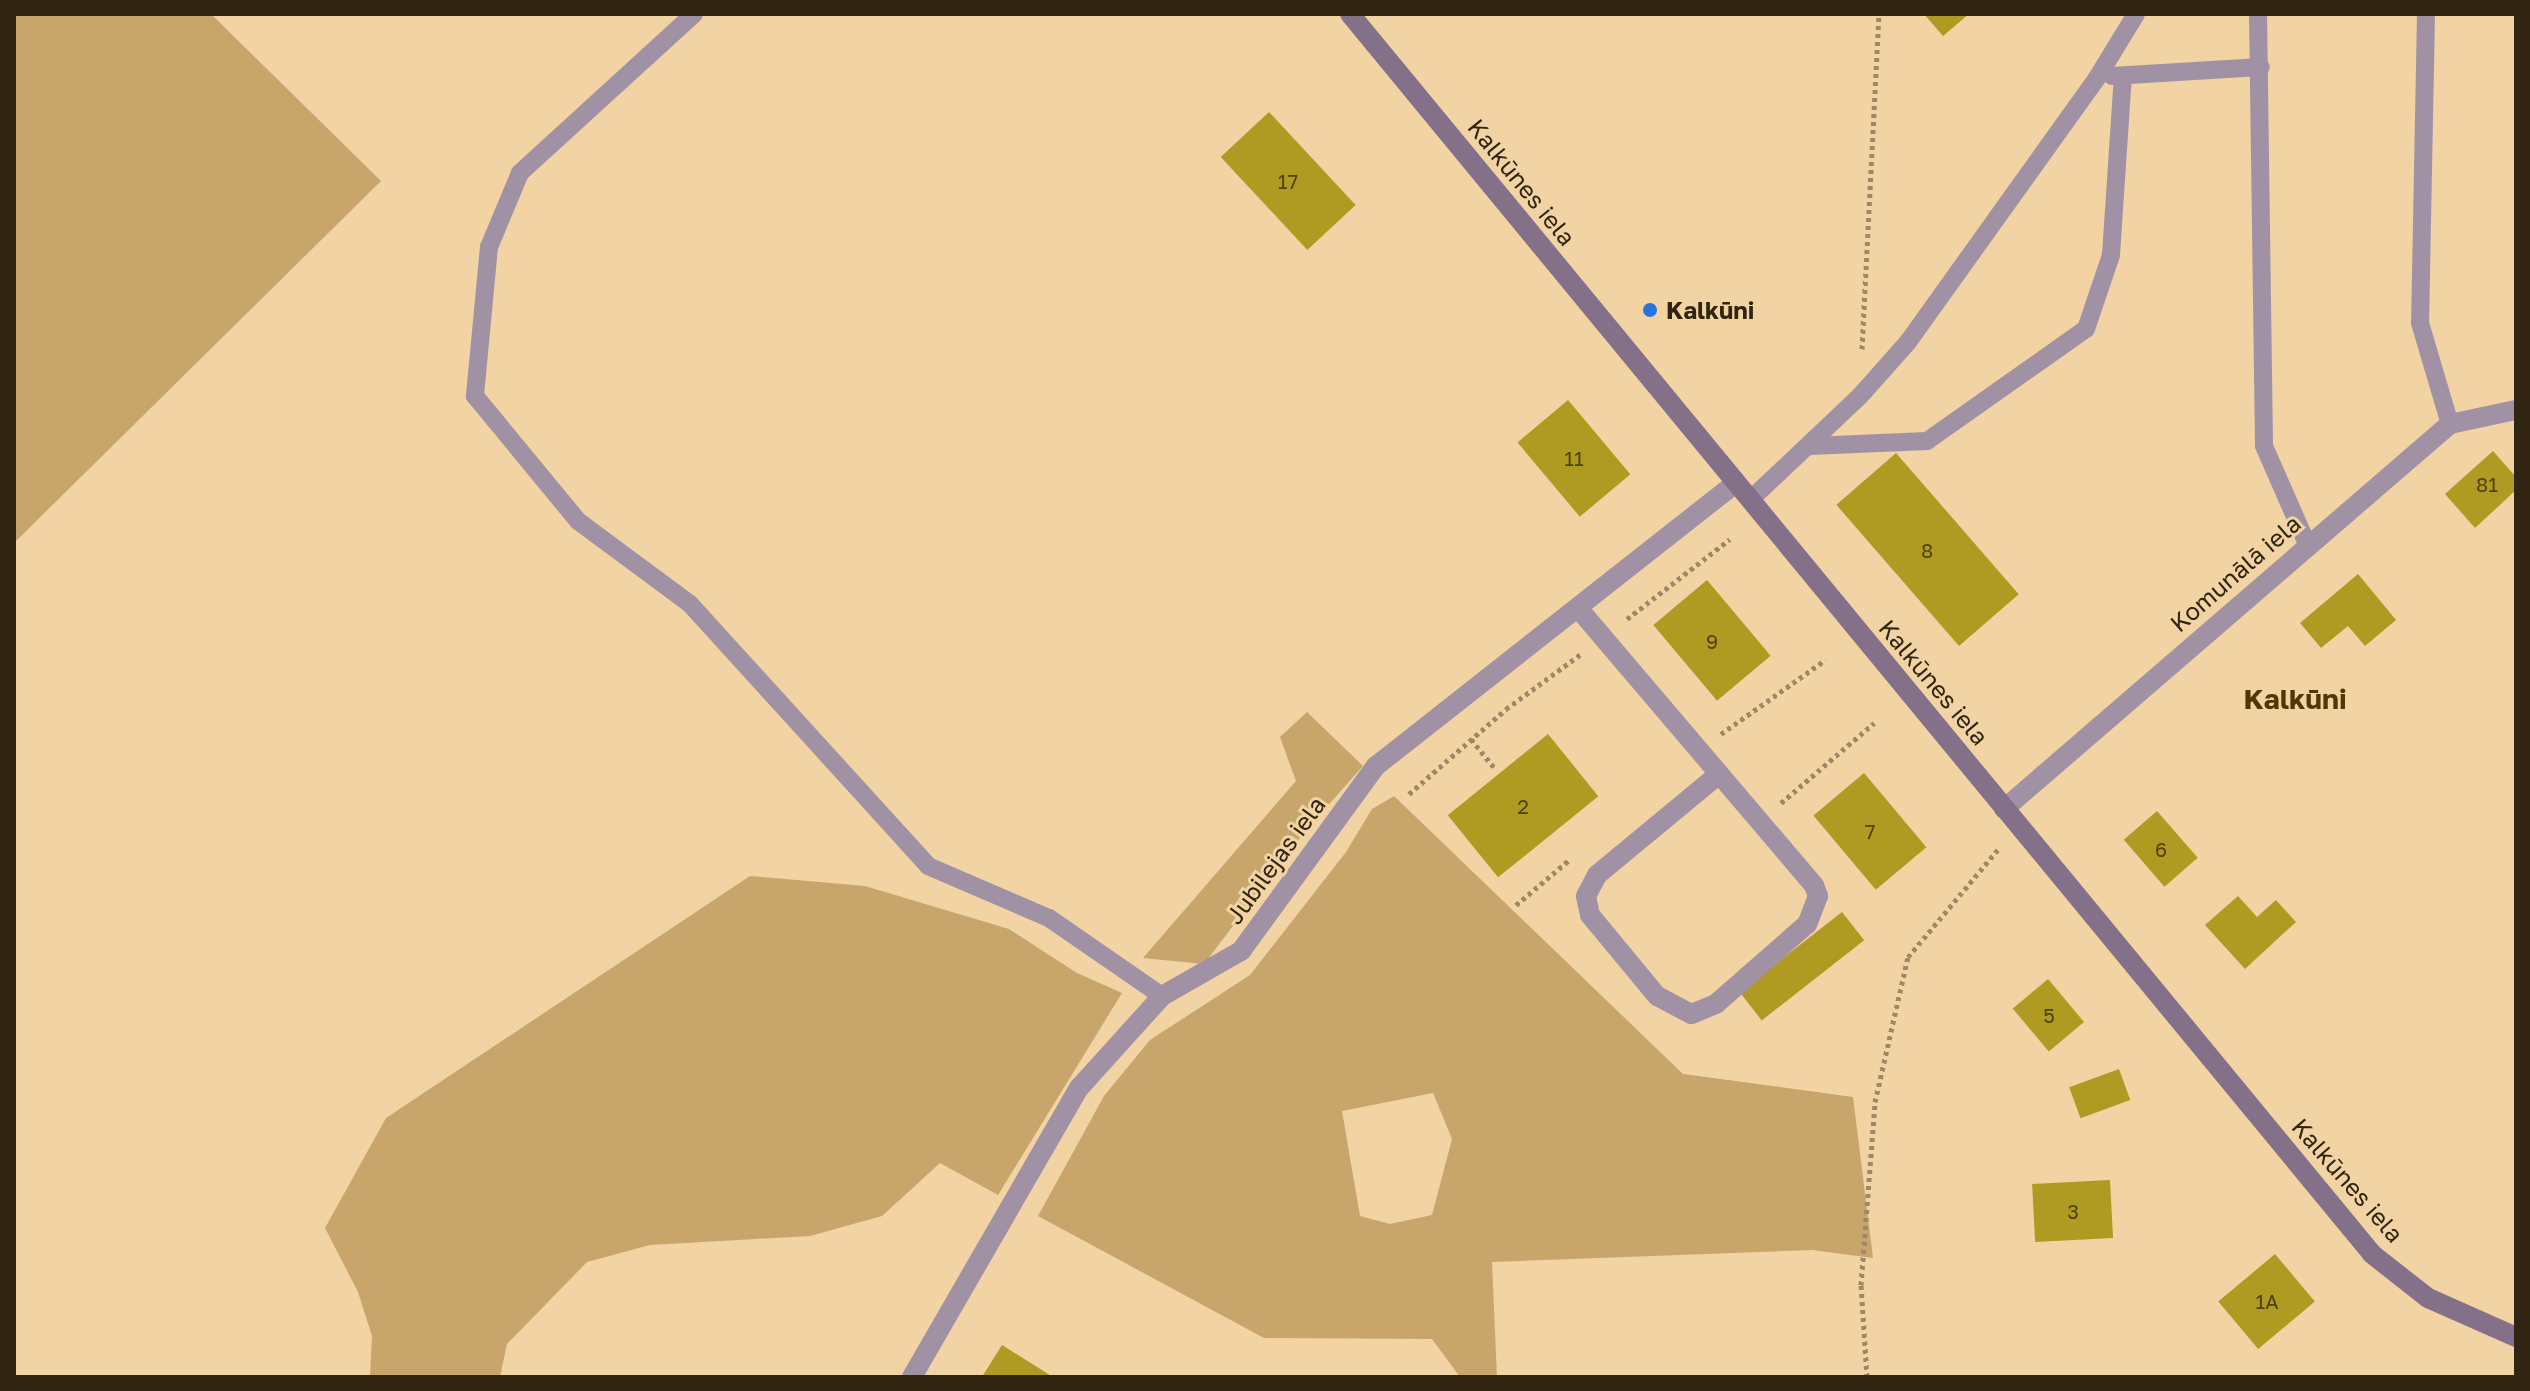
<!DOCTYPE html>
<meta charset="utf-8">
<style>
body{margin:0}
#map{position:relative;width:2530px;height:1391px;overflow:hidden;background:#f1d3a4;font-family:"Golos Text",sans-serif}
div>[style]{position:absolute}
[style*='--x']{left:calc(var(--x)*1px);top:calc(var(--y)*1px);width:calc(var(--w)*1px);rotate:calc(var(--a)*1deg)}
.green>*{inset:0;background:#c8a56b}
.building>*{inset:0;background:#af9b22;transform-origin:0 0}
.path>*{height:5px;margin-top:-2.5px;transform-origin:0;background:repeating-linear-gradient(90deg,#9e8865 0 4px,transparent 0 8px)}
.service>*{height:18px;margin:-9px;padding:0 9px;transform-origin:9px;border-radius:9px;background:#a092a4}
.minor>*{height:20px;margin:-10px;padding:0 10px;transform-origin:10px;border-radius:10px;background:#a092a4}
.secondary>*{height:20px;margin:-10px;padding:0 10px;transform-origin:10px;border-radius:10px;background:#85708a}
.dots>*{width:22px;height:22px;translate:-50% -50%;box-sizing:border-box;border:4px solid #f1d3a4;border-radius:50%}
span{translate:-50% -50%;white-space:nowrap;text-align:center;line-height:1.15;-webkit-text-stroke:6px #f1d3a4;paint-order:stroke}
.number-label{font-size:20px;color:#504216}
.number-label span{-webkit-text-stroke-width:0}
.street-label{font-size:24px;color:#302512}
.poi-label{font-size:24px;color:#302512;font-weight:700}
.left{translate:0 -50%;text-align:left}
.quarter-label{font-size:28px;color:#4f3706;font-weight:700}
.frame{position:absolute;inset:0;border:16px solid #302512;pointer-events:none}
</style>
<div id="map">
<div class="green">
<div style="clip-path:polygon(14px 14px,211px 14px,381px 181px,14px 543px)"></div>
<div style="clip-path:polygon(1307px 712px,1363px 766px,1306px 830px,1204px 964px,1143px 958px,1296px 781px,1280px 737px)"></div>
<div style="clip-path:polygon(evenodd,1394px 796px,1683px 1074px,1853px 1097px,1873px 1258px,1812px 1250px,1492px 1262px,1497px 1377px,1460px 1377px,1432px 1339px,1264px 1338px,1038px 1216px,1104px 1096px,1150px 1040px,1250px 975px,1346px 852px,1372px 809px,1394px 796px,1433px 1093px,1452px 1139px,1432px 1215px,1390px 1224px,1360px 1216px,1342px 1111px,1433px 1093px)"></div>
<div style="clip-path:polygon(750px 876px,865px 886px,1009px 929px,1077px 973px,1122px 993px,998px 1195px,940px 1163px,882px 1216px,810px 1236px,650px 1245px,587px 1262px,507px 1344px,500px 1377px,370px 1377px,372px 1336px,358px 1292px,325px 1228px,386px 1118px)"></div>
</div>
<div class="building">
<div style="clip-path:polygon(1924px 14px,1969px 14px,1943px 36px)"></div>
<div style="left:1269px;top:112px;width:127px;height:66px;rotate:47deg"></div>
<div style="left:1568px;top:400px;width:97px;height:66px;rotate:50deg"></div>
<div style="clip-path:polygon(2493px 451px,2516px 477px,2516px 490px,2475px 528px,2445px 494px)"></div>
<div style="left:1896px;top:453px;width:187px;height:79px;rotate:49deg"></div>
<div style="clip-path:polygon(2358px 574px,2396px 620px,2365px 646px,2348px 626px,2321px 648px,2300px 623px)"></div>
<div style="left:1707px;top:580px;width:99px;height:70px;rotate:50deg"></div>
<div style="left:1548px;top:734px;width:80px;height:129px;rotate:51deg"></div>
<div style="left:1864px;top:773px;width:97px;height:66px;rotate:50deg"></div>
<div style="left:2157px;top:811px;width:62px;height:44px;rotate:49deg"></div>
<div style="clip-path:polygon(2238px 896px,2257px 917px,2276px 900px,2296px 922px,2245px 969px,2205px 925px)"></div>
<div style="left:1842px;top:912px;width:36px;height:130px;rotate:52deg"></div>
<div style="left:2048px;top:979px;width:56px;height:46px;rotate:50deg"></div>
<div style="left:2119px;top:1069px;width:33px;height:53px;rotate:70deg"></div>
<div style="left:2110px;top:1180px;width:58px;height:78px;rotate:87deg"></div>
<div style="left:2275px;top:1254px;width:62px;height:74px;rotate:50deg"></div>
<div style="clip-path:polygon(1002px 1345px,1053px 1377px,982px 1377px)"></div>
</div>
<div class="path">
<div style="--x:1862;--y:349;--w:335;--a:-87.1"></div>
<div style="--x:1627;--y:619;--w:130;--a:-37.8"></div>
<div style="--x:1721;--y:734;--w:128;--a:-35.4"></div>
<div style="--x:1471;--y:739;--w:38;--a:51"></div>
<div style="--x:1409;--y:794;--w:129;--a:-41.2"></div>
<div style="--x:1506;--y:709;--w:93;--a:-36.3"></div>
<div style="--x:1781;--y:803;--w:123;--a:-40.7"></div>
<div style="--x:1516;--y:905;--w:70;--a:-40.3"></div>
<div style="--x:1867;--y:1377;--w:92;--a:-93.7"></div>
<div style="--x:1861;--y:1285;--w:184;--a:-85.6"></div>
<div style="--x:1875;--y:1102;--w:149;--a:-77.2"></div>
<div style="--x:1908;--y:957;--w:142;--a:-50.1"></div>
</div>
<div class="service">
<div style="--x:694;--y:14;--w:236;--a:137.6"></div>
<div style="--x:520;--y:173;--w:80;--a:112.7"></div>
<div style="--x:489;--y:247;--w:150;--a:95.4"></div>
<div style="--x:475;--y:396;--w:162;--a:50.5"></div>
<div style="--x:578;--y:521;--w:139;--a:36.5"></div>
<div style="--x:690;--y:604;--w:354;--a:47.7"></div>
<div style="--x:928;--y:866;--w:132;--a:23.3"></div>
<div style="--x:1049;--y:918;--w:137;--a:34.6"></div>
<div style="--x:2258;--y:14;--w:432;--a:89.2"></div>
<div style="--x:2264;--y:446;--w:107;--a:66.3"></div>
<div style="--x:2426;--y:14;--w:309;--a:91.1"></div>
<div style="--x:2420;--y:323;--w:105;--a:73.5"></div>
<div style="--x:2112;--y:76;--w:149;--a:-3.5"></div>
<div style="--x:1810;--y:446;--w:117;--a:-2.4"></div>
<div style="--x:1927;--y:441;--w:194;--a:-35.2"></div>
<div style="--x:2086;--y:329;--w:78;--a:-71.3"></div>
<div style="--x:2111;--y:255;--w:179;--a:-86.2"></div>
<div style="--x:1750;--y:500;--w:151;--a:-43.4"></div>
<div style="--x:1860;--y:396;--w:72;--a:-48.4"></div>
<div style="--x:1908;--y:342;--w:325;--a:-54.4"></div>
<div style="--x:2097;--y:78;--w:75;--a:-58.6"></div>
</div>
<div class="minor">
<div style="--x:1578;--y:608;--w:364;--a:49.6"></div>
<div style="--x:1814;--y:885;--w:12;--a:70"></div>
<div style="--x:1818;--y:896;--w:30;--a:111"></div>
<div style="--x:1807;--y:924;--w:121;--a:138.7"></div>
<div style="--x:1716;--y:1004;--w:27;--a:158"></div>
<div style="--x:1691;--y:1014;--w:38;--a:-152"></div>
<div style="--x:1657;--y:996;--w:105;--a:-129.6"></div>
<div style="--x:1590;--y:915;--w:19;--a:-102"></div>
<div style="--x:1586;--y:896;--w:24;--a:-62"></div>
<div style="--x:1597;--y:875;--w:158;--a:-39.6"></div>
<div style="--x:2004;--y:809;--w:589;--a:-40.8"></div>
<div style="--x:2450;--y:424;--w:67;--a:-12"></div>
<div style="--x:912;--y:1377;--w:334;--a:-60"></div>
<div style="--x:1079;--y:1088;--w:124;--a:-47.9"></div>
<div style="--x:1162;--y:996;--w:91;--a:-29.7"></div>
<div style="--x:1241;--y:951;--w:229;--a:-53.9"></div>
<div style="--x:1376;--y:766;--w:458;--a:-38.2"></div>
</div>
<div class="secondary">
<div style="--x:1350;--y:14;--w:1607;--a:50.5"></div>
<div style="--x:2372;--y:1254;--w:71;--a:38.2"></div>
<div style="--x:2428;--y:1298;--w:96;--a:23.9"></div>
</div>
<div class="dots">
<div style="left:1650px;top:310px;background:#2a72de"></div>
</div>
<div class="number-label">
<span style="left:1288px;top:181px">17</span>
<span style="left:1574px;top:458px">11</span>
<span style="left:2487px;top:484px">81</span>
<span style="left:1927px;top:550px">8</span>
<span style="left:1712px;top:641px">9</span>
<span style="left:1523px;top:806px">2</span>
<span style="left:1870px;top:831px">7</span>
<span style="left:2161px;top:849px">6</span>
<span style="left:2049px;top:1015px">5</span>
<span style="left:2073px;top:1211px">3</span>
<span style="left:2267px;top:1301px">1A</span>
</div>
<div class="street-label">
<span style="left:1522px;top:182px;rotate:51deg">Kalkūnes iela</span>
<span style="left:2235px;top:573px;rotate:-41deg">Komunālā iela</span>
<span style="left:1934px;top:682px;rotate:50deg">Kalkūnes iela</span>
<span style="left:1275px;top:860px;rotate:-54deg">Jubilejas iela</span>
<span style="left:2348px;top:1180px;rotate:49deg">Kalkūnes iela</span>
</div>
<div class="poi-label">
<span class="left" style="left:1666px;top:310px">Kalkūni</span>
</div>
<div class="quarter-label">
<span style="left:2295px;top:699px">Kalkūni</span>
</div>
<div class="frame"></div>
</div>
